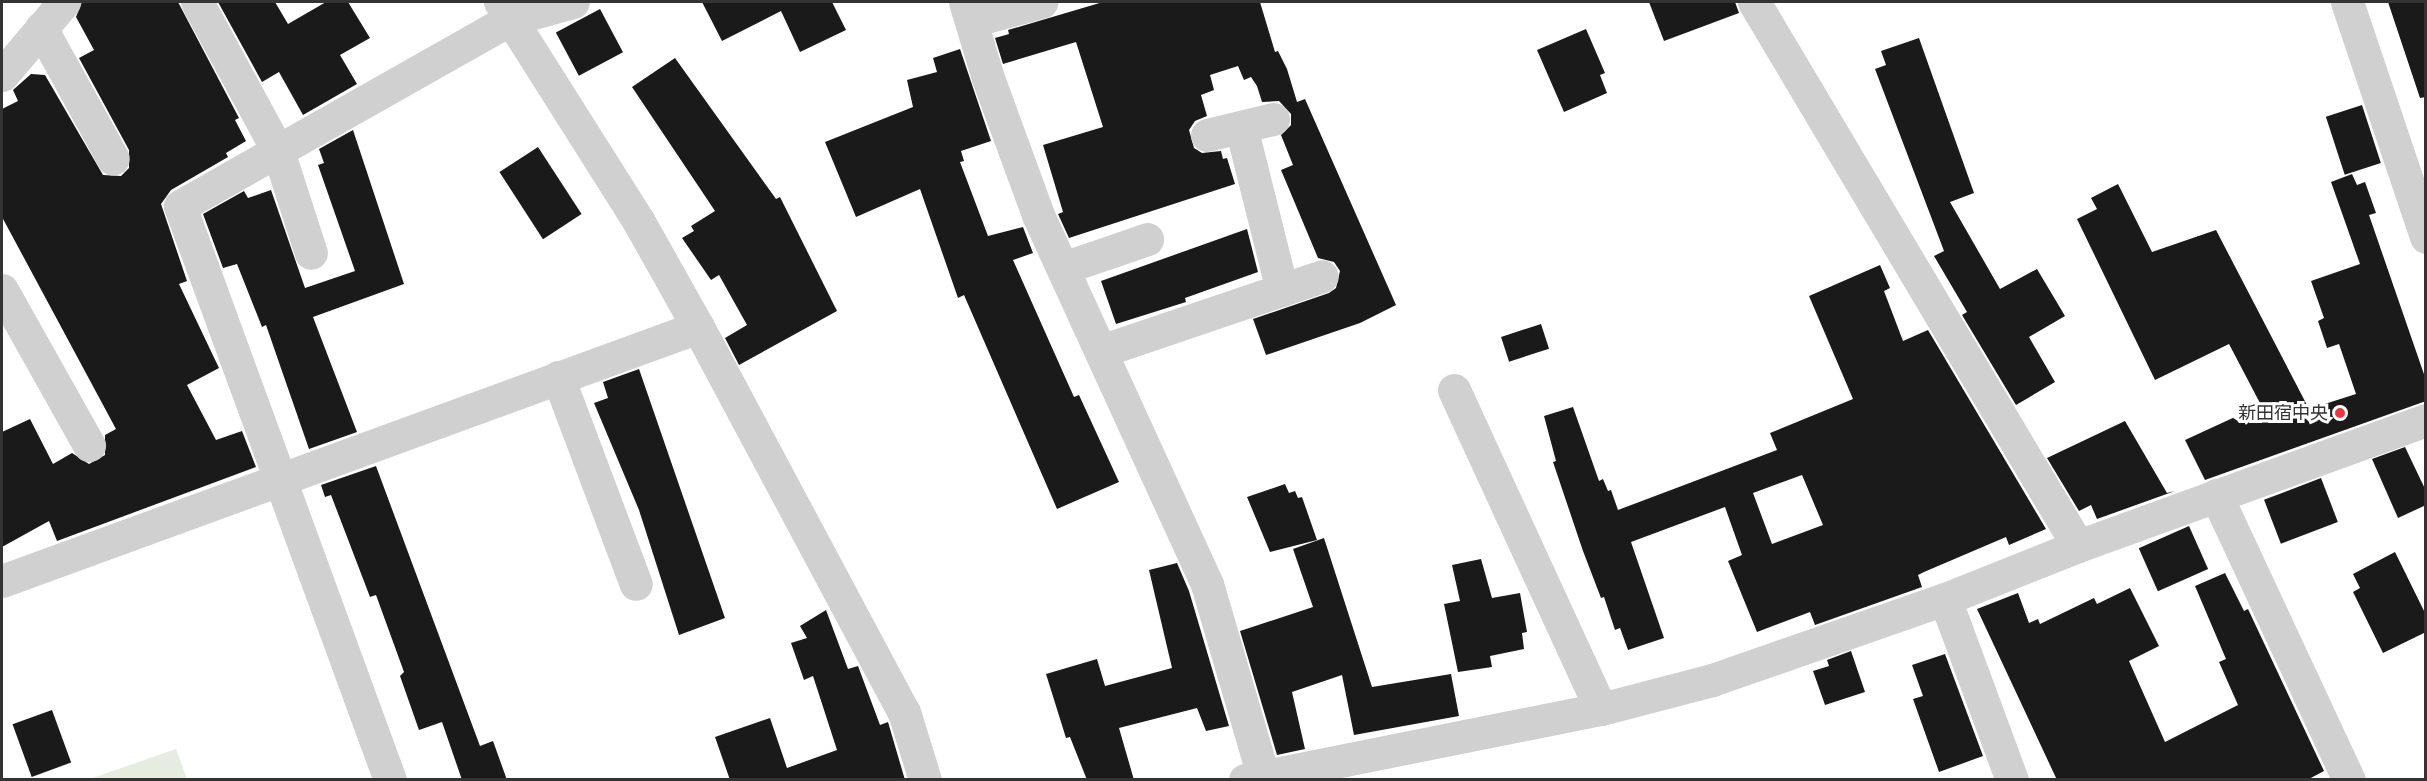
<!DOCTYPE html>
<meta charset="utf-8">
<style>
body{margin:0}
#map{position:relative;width:2427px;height:781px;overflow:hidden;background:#fff;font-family:"IBM Plex Sans","Noto Sans JP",sans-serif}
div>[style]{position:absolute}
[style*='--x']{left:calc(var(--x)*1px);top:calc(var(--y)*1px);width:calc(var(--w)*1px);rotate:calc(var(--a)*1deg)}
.green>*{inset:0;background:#e6ecdf}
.building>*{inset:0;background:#1a1a1a;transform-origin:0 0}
.minor>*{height:33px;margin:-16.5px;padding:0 16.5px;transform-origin:16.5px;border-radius:16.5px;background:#d0d0d0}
.dots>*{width:16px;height:16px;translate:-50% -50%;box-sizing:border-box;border:3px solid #fff;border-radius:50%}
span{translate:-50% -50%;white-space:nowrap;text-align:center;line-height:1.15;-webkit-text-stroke:6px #fff;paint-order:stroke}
.poi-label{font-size:18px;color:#333}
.right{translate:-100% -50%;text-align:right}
.frame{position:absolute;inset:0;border:3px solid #333;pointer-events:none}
</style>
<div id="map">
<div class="green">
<div style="clip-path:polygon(176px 749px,187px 779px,90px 779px)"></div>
</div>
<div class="building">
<div style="clip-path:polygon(82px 2px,178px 2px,239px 118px,235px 120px,246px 141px,226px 153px,228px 157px,171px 190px,161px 204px,187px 281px,179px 284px,219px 368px,187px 385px,216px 440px,242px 431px,256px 467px,57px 541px,49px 521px,2px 547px,2px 432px,30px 419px,53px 464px,72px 453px,89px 464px,105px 455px,105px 435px,116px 429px,2px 217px,2px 109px,18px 101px,13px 90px,31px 74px,45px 75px,103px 175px,121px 176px,129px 168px,129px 150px,79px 58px,94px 50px,76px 17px)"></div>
<div style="clip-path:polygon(218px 2px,275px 2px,288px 24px,326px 2px,348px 2px,370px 38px,340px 55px,357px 84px,303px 115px,279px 72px,262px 82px)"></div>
<div style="clip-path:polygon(702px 2px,832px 2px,846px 30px,800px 52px,781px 11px,722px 41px)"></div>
<div style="clip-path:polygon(1103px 2px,1260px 2px,1275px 52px,1278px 51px,1287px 69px,1297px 102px,1305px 99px,1396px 305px,1360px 323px,1266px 355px,1253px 319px,1329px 293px,1336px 288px,1340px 271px,1334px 262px,1318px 258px,1281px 170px,1293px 165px,1281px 135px,1291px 125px,1291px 114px,1279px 101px,1262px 102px,1257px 86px,1251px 77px,1244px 80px,1238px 66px,1210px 75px,1214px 90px,1201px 95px,1207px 116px,1195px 121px,1189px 130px,1194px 148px,1202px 153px,1221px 151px,1223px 159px,1227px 158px,1235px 184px,1069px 238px,1058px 214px,1063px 212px,1043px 145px,1103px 127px,1076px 42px,1003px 64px,995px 38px,1009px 34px,1008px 30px)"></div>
<div style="clip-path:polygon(1649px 2px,1735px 2px,1739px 13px,1664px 41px)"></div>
<div style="clip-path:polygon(2388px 2px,2426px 2px,2426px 97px,2420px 98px)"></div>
<div style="left:600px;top:9px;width:49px;height:50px;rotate:62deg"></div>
<div style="clip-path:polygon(1586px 29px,1605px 73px,1600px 75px,1607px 93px,1564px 112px,1537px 50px)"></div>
<div style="clip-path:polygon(1919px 38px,1974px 193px,1950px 202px,2000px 289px,2037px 269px,2065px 316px,2029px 337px,2055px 382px,2016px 405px,1962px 315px,1967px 312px,1934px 256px,1944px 251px,1875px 69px,1886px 65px,1881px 51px)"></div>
<div style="clip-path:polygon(960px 49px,991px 141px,961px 151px,964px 161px,960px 162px,988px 236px,1023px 227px,1033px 253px,1013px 260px,1074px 397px,1079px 395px,1119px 482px,1057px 509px,964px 295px,958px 298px,920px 189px,856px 217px,825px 142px,913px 107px,907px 80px,937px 72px,933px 58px)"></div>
<div style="clip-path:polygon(675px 58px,776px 199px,780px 197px,837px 311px,739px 365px,725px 338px,747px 325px,719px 275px,711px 280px,682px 238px,694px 231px,691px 226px,715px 211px,632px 87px)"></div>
<div style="left:2362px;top:105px;width:61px;height:38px;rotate:72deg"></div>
<div style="clip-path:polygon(353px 130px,404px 284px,313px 317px,357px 432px,309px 449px,266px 325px,262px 327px,237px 264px,223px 268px,203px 214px,244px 191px,248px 198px,271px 190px,305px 288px,355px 271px,318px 165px,324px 163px,319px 149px)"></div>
<div style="left:538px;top:147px;width:80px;height:46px;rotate:57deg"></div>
<div style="clip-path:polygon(2352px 174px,2357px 185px,2365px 182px,2376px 213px,2369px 215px,2426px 380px,2426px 401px,2205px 480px,2185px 440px,2261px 405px,2229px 344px,2155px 380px,2077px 219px,2097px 209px,2091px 198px,2118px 184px,2152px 252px,2216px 230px,2309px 409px,2356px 394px,2339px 344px,2327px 348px,2318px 321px,2324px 318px,2311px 281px,2360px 264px,2331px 182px)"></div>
<div style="clip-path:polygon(1247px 229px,1258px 272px,1185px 298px,1186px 302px,1116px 324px,1101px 281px)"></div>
<div style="clip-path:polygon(evenodd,1880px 265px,1890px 288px,1884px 291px,1903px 341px,1928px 330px,2046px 529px,2009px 545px,2006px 537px,1924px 572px,1918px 575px,1922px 587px,1815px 625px,1810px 612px,1757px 632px,1728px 561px,1742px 555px,1725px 507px,1631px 542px,1664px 638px,1628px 650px,1620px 628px,1615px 630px,1604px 597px,1601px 598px,1583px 551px,1553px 462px,1556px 461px,1544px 416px,1573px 407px,1599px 481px,1603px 479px,1608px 491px,1611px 490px,1618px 510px,1777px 450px,1770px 433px,1853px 399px,1809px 296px,1880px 265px,1802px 475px,1823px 525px,1772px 544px,1753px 493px,1802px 475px)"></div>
<div style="left:1541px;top:324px;width:26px;height:42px;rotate:72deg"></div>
<div style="clip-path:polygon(639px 369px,725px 618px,679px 635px,639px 510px,594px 403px,608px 398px,603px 382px)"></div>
<div style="clip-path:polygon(2125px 421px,2167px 493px,2175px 491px,2097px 519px,2091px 505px,2079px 511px,2047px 458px)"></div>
<div style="clip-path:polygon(2405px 447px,2426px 491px,2426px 505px,2398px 518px,2372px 459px)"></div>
<div style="clip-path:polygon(376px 466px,480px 746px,493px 741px,507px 780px,462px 780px,442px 722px,419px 730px,400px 676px,404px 672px,376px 595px,370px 597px,331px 495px,325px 497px,321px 485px)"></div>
<div style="left:2321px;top:478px;width:47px;height:61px;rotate:69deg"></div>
<div style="clip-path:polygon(1285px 484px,1289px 493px,1295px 491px,1298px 498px,1302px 497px,1317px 540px,1270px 552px,1247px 497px)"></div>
<div style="left:2189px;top:526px;width:47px;height:55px;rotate:66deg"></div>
<div style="clip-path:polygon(1324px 538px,1372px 687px,1451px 674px,1459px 716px,1354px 735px,1342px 675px,1292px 692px,1305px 749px,1277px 755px,1240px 631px,1313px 607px,1293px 549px)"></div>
<div style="clip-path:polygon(2395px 552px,2426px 615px,2426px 632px,2383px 653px,2353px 592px,2360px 588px,2353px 574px)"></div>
<div style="clip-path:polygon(1481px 559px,1492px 598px,1520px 593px,1527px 632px,1522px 633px,1524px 649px,1490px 656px,1492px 667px,1458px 672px,1444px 604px,1460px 601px,1452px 565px)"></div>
<div style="clip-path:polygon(1177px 563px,1189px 591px,1229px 726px,1206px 731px,1197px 708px,1119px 728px,1134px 780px,1087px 780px,1070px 737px,1066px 738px,1046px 674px,1097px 659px,1105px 686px,1172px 668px,1149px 570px)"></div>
<div style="clip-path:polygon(2225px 573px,2244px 611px,2248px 609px,2324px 771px,2307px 780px,2057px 780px,1977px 609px,2018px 593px,2029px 623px,2038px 619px,2040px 624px,2094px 598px,2097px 604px,2130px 588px,2159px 646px,2129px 661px,2165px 742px,2238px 705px,2219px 662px,2226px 659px,2195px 586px)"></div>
<div style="clip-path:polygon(826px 610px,848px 669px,858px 666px,880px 725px,888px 722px,905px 780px,730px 780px,715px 737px,770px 718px,787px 768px,837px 750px,813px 676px,804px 680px,791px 643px,807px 638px,800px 626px)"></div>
<div style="clip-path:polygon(1851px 651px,1865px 692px,1825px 705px,1813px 671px,1829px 666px,1827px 660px)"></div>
<div style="clip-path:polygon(1945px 654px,1983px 756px,1939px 772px,1913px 699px,1923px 696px,1912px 665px)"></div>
<div style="left:52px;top:710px;width:56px;height:42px;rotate:70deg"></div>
</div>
<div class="minor">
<div style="--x:197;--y:2;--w:170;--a:61.5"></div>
<div style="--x:278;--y:151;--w:107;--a:72.1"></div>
<div style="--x:500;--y:2;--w:260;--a:57.7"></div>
<div style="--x:639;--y:222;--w:120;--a:60.7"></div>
<div style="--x:698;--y:327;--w:437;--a:61.9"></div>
<div style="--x:904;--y:712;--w:71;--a:72.8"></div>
<div style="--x:965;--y:2;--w:79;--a:73.2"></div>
<div style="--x:988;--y:78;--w:146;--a:69.9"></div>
<div style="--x:1038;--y:215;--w:406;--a:65.4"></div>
<div style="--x:1207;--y:584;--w:199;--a:73.7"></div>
<div style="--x:1754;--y:2;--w:633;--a:59.22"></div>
<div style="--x:2347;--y:2;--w:248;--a:71.4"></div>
<div style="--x:971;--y:21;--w:73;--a:-15.2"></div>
<div style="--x:41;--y:28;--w:149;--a:61.2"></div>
<div style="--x:2;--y:75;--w:96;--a:-49.7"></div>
<div style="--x:1241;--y:127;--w:168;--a:75.9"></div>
<div style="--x:1207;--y:135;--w:68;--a:-13.6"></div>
<div style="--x:1063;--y:268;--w:89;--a:-19"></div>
<div style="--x:2;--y:290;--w:178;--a:60.7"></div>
<div style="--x:1101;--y:351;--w:233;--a:-18.7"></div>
<div style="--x:558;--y:377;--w:221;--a:69.4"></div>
<div style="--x:1454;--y:390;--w:351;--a:65.3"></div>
<div style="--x:2216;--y:495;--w:315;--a:65"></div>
<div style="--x:2;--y:581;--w:741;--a:-20.05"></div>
<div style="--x:1945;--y:599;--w:193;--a:69.7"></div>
<div style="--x:390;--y:780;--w:611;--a:-110.1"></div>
<div style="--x:180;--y:206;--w:380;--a:-29.5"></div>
<div style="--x:511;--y:19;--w:64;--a:-15.3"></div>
<div style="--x:1245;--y:780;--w:363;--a:-11.3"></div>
<div style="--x:1601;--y:709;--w:115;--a:-14.6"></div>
<div style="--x:1712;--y:680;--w:247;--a:-19.2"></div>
<div style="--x:1945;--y:599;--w:143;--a:-21.7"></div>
<div style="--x:2078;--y:546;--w:370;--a:-19.9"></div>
</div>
<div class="dots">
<div style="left:2340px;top:413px;background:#e63946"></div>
</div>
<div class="poi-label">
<span class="right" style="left:2328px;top:413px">新田宿中央</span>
</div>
<div class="frame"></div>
</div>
